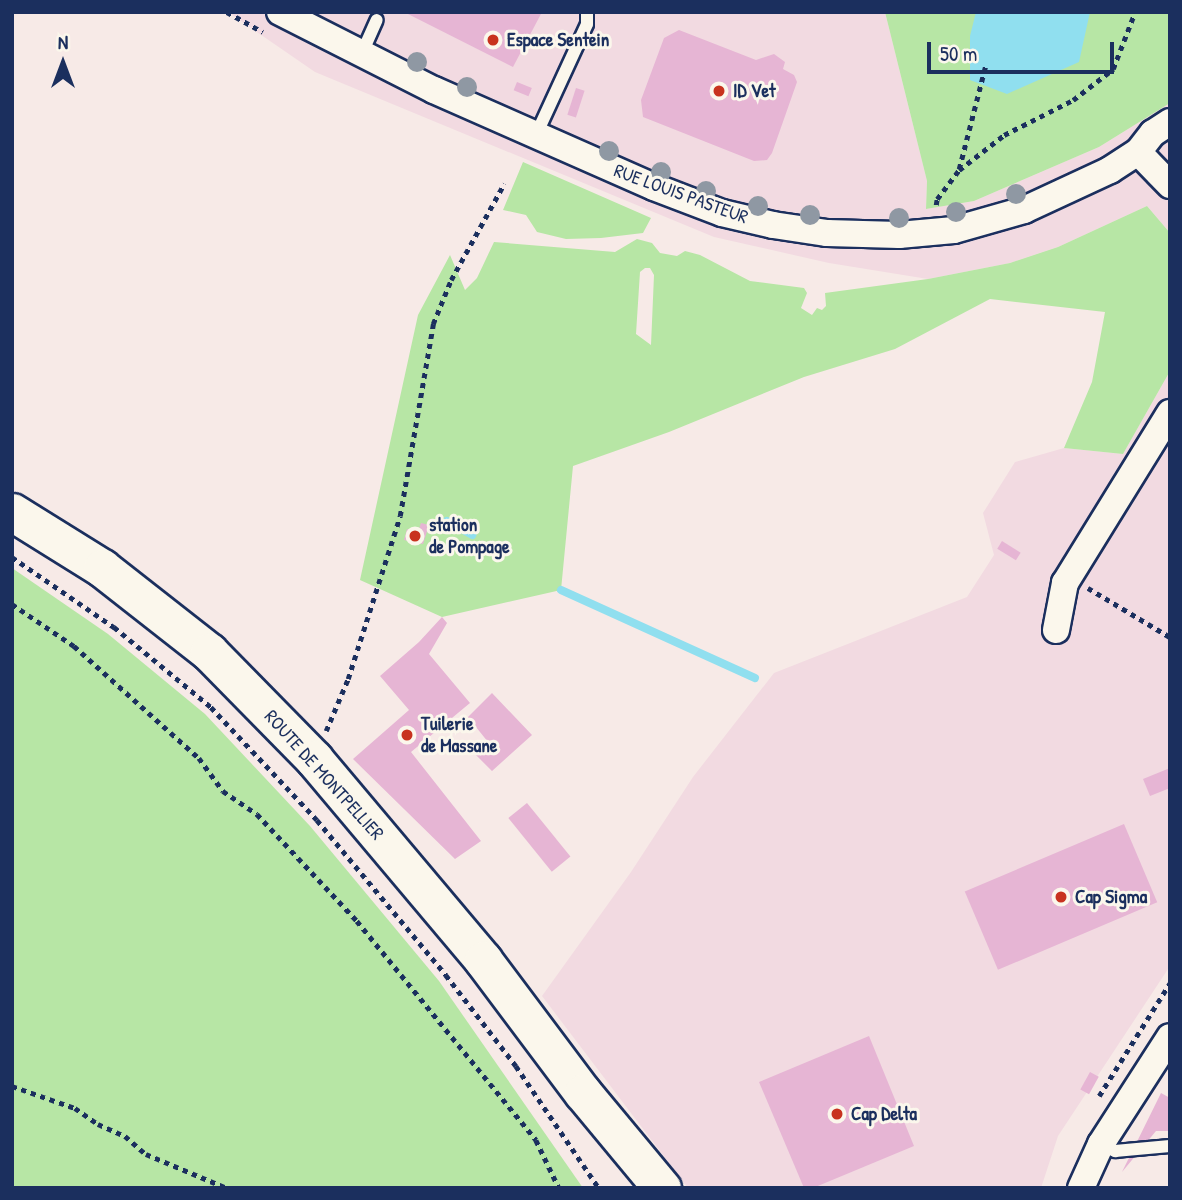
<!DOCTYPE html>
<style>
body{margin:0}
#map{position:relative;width:1182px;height:1200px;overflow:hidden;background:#f7eae7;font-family:"Patrick Hand",sans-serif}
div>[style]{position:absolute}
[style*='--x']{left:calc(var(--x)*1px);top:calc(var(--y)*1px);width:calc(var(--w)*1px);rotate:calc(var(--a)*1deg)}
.built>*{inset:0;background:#f2dae1}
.green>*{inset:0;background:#b7e6a5}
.water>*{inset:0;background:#90dfef}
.stream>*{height:8px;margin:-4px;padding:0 4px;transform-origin:4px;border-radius:4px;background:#90dfef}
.building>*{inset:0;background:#e6b5d4;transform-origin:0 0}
.path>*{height:4.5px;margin-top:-2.25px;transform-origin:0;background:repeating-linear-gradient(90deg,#1b2f5e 0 5px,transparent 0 10px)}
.roads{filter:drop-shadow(2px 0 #1b2f5e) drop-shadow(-2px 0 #1b2f5e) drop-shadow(0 2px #1b2f5e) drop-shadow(0 -2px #1b2f5e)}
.lane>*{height:12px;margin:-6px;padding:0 6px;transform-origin:6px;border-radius:6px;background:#fbf7ec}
.street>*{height:26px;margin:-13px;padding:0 13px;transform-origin:13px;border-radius:13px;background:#fbf7ec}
.secondary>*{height:37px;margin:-18.5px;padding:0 18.5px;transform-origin:18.5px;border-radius:18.5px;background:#fbf7ec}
.trees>*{width:20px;height:20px;margin:-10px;border-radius:50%;background:#8f98a3}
.dots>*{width:19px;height:19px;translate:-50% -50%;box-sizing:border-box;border:4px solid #fbf7ec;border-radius:50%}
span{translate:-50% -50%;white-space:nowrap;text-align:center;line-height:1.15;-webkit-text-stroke:6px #fbf7ec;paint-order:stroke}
.poi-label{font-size:19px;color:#1b2f5e;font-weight:700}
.left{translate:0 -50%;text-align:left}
.street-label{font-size:19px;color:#1b2f5e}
.frame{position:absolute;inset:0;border:14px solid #1b2f5e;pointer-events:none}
.north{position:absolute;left:28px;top:28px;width:70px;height:70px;-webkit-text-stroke:5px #fbf7ec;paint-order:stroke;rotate:0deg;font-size:19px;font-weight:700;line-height:28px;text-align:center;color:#1b2f5e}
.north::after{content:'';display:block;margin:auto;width:24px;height:32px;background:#1b2f5e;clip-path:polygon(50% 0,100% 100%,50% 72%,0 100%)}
.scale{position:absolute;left:927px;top:42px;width:187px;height:32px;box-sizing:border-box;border:4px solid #1b2f5e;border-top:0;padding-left:9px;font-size:21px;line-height:24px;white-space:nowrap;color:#1b2f5e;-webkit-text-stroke:5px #fbf7ec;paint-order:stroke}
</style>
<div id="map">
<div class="built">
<div style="clip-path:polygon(228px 12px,885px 12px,927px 181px,926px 209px,974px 201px,1099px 147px,1170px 103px,1170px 233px,1147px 206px,1058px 247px,1010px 263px,928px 279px,829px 263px,714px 237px,315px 72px)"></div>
<div style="clip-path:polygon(1170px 371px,1170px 966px,1058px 1136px,1041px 1188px,688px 1188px,542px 996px,631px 872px,693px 777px,774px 673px,967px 597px,994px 555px,983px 513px,1015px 462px,1064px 448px,1123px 454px)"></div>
</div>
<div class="green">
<div style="clip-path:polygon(885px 12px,1170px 12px,1170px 103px,1099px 147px,974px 201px,926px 209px,927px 181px)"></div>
<div style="clip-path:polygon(523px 162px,651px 218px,643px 233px,601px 238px,566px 239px,537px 232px,526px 215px,503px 210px)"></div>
<div style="clip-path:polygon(evenodd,1147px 206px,1170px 233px,1170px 371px,1123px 454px,1064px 448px,1092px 382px,1105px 312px,990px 299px,895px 349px,804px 377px,669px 432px,573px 466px,561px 590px,442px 617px,360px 580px,418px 315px,450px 255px,465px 290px,477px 278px,494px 242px,615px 252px,637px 239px,652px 243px,660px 253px,677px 256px,685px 251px,700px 255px,750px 281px,804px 288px,807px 293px,801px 308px,812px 315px,817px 308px,822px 310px,826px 306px,825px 293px,928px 279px,1010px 263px,1058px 247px,1147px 206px,645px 268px,650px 268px,654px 275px,651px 345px,636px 334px,640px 272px,645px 268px)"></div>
<div style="clip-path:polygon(12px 568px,108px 634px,205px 714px,310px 826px,439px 981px,583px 1188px,12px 1188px)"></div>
</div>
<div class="water">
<div style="clip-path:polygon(976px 12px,1090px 12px,1079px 62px,1007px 94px,970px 80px,970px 36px)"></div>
</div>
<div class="stream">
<div style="--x:447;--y:521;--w:29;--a:29"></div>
<div style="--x:561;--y:590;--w:213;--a:24.4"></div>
</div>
<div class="building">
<div style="clip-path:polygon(404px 12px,542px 12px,513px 67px)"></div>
<div style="clip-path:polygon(679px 30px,756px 60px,774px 54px,785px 62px,783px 69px,794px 75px,797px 82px,772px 153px,767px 160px,754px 161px,643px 117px,641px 100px,664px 38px)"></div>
<div style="left:517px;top:82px;width:16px;height:9px;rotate:22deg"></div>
<div style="left:576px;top:88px;width:9px;height:28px;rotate:18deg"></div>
<div style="clip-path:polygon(421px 523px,429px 525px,423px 544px,404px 540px,407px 529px,418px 532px)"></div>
<div style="left:1002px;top:541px;width:22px;height:9px;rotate:32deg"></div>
<div style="clip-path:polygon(442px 617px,447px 623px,429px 654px,470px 703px,411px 752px,481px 841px,455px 859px,353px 759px,409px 710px,380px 676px,419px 642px)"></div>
<div style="clip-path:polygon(492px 693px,532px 735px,492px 771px,475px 754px,488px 742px,468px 717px)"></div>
<div style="clip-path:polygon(1170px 768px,1170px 788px,1150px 796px,1143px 779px)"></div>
<div style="left:527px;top:803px;width:69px;height:24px;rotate:51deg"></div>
<div style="left:1124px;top:824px;width:85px;height:173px;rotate:67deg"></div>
<div style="clip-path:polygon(869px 1036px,914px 1146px,813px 1188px,804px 1188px,759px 1082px)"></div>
<div style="left:1090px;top:1072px;width:10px;height:20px;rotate:29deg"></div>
<div style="clip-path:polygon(1161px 1093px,1170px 1098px,1170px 1131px,1156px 1131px,1122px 1172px)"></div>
</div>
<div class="path">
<div style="--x:227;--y:12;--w:41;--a:29.1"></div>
<div style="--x:959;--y:169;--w:108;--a:-75.6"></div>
<div style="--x:936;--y:205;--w:6;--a:-81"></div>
<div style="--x:937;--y:199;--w:36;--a:-53"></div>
<div style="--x:959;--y:170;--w:57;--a:-37.9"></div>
<div style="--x:1004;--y:135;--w:77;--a:-26.9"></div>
<div style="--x:1073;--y:100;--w:51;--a:-37.8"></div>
<div style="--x:1113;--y:69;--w:61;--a:-68.9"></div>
<div style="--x:12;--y:557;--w:124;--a:34.5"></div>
<div style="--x:114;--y:627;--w:126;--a:39.5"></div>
<div style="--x:211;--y:707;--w:155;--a:46.8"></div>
<div style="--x:317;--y:820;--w:202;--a:50.2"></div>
<div style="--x:446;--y:975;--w:115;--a:52.4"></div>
<div style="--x:516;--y:1066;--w:148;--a:55.8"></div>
<div style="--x:1088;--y:588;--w:96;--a:30.9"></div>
<div style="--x:12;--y:604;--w:75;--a:34.1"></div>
<div style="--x:74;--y:646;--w:168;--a:41.9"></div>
<div style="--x:199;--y:758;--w:41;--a:54"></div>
<div style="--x:223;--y:791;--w:41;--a:34.1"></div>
<div style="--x:257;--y:814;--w:146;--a:46.9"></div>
<div style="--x:357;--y:921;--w:283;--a:50.7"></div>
<div style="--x:536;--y:1140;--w:53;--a:64.4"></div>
<div style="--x:326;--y:731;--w:56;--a:-67.1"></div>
<div style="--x:348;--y:679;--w:171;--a:-72.3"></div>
<div style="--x:400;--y:516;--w:195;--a:-80.2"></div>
<div style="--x:433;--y:324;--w:48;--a:-67.8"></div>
<div style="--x:451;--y:280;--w:110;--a:-61.1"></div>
<div style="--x:12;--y:1086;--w:67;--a:19.2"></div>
<div style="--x:75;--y:1108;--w:28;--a:35"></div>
<div style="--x:98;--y:1124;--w:30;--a:24"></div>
<div style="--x:125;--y:1136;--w:28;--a:41"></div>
<div style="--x:146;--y:1154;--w:88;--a:22.8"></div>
<div style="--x:1099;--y:1096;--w:133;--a:-57.9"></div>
</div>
<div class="roads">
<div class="lane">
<div style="--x:362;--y:53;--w:36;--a:-66"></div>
<div style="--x:536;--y:135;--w:122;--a:-65.3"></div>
<div style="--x:587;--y:24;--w:12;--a:-90"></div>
<div style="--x:1101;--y:1144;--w:16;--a:27"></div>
<div style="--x:1115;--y:1151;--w:55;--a:-5.2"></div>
</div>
<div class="street">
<div style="--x:280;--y:12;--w:173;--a:26.9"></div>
<div style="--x:434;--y:90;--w:240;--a:23.8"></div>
<div style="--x:654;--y:187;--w:73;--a:20.9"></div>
<div style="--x:722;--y:213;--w:52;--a:13.2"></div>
<div style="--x:773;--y:225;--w:55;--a:8.4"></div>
<div style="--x:827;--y:233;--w:72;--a:1.6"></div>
<div style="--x:899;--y:235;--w:55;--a:-5.2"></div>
<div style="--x:954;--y:230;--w:73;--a:-15.9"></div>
<div style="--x:1024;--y:210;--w:95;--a:-24.9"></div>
<div style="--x:1110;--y:170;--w:33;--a:-33"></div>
<div style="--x:1138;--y:152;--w:24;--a:-52"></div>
<div style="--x:1153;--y:133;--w:20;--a:-33"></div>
<div style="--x:1138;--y:152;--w:46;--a:45.9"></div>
<div style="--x:1056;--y:630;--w:48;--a:-79.2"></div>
<div style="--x:1065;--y:583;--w:200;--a:-58.3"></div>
<div style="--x:1081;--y:1188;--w:48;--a:-65.6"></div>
<div style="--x:1101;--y:1144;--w:127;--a:-57.2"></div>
</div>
<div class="secondary">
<div style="--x:12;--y:512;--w:106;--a:31.9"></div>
<div style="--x:102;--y:568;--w:136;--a:38.1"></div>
<div style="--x:209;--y:652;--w:150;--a:45.5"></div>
<div style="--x:314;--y:759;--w:263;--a:49.9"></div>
<div style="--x:483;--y:960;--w:166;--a:53.1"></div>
<div style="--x:583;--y:1093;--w:124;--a:50.3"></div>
</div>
</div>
<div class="trees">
<div style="left:417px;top:62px"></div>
<div style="left:467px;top:87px"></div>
<div style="left:609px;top:151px"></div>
<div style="left:661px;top:172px"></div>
<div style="left:706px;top:191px"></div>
<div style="left:1016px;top:194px"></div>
<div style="left:758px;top:206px"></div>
<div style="left:956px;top:212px"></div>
<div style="left:810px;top:215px"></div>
<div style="left:899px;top:218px"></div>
</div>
<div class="dots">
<div style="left:493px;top:40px;background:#c8321e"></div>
<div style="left:719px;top:91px;background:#c8321e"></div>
<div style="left:415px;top:536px;background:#c8321e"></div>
<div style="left:407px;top:735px;background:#c8321e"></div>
<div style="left:1061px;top:897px;background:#c8321e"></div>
<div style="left:837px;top:1114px;background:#c8321e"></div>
</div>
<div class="poi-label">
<span class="left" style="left:507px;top:40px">Espace Sentein</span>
<span class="left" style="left:733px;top:91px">ID Vet</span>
<span class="left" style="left:429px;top:536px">station<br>de Pompage</span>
<span class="left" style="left:421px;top:735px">Tuilerie<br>de Massane</span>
<span class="left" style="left:1075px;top:897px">Cap Sigma</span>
<span class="left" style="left:851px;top:1114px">Cap Delta</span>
</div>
<div class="street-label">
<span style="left:681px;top:194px;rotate:20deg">RUE LOUIS PASTEUR</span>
<span style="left:324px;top:775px;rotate:48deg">ROUTE DE MONTPELLIER</span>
</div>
<div class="frame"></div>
<div class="north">N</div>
<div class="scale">50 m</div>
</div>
